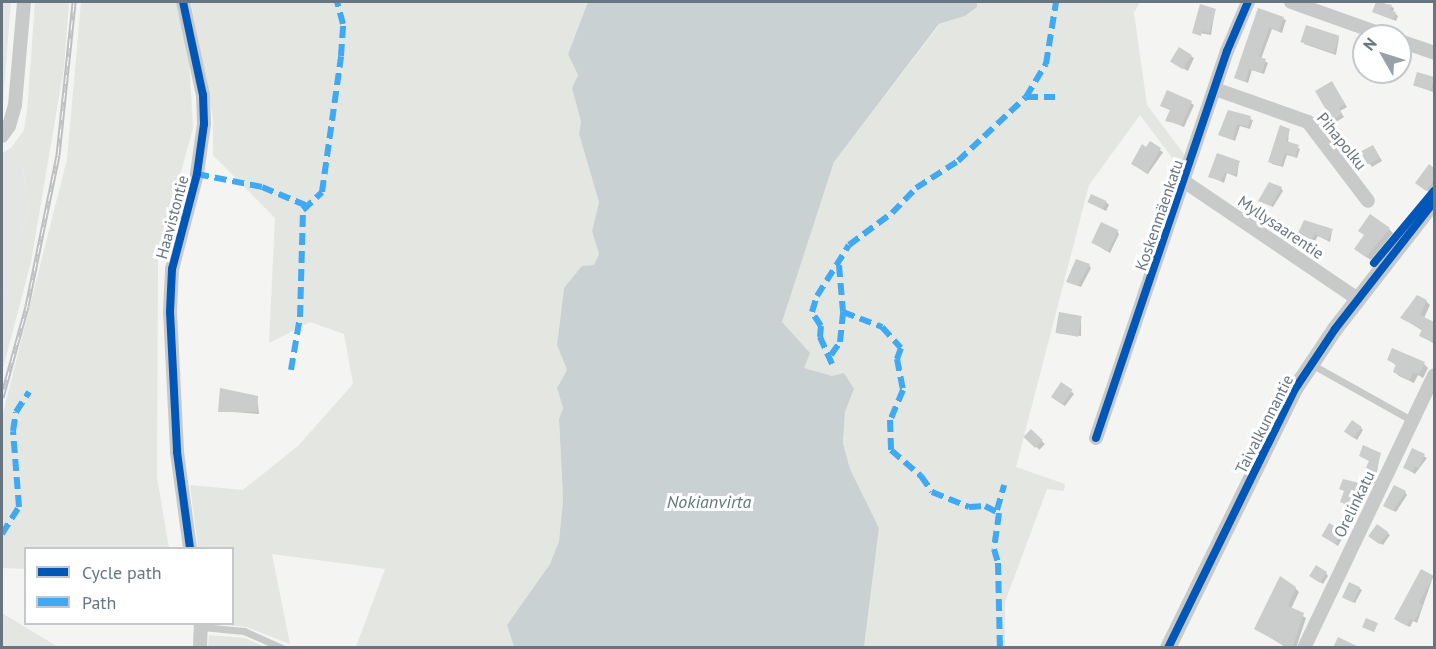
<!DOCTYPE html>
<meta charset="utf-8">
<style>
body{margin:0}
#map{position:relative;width:1436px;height:649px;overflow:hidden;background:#f4f4f2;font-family:"PT Sans",sans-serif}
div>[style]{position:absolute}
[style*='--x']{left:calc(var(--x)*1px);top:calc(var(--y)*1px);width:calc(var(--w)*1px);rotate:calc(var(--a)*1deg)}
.built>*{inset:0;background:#e4e5e5}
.green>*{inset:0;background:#e4e6e1}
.water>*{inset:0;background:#c9d1d3}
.shadow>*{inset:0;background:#0003;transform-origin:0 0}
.building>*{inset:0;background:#cbcccc;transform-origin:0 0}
.service>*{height:7px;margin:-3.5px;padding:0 3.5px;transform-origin:3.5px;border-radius:3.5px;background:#c8caca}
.minor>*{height:14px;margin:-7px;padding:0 7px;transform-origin:7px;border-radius:7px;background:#c8caca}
.tertiary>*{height:16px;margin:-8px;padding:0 8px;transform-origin:8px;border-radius:8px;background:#c8caca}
.rail>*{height:5px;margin-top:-2.5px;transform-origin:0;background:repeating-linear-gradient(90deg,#fff 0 9px,#bebfc0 0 18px);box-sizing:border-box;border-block:2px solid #bebfc0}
.quiet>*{height:6px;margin-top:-3px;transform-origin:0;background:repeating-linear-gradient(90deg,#3fa9f5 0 12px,transparent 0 18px)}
.cycleway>*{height:8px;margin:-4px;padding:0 4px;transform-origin:4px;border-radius:4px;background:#0057b8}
span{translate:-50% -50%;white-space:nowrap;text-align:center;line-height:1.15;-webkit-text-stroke:6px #fff;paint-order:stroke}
.street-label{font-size:16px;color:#667580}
.water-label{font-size:18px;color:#62777d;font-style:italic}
.frame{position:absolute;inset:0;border:3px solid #667580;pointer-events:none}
.legend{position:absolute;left:24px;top:547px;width:210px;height:78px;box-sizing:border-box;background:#fff;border:2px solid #c2c8cc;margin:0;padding:8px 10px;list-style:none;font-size:18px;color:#667580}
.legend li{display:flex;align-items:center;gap:12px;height:30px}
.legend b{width:30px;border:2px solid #c2c8cc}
.north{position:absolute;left:1352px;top:24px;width:60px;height:60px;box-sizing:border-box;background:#fff;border:2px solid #c2c8cc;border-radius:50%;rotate:309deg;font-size:16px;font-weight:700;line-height:24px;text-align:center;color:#667580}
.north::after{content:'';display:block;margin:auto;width:21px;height:27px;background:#98a1a8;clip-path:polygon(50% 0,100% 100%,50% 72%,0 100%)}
</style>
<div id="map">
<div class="built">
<div style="clip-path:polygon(2px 2px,11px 2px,2px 115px)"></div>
<div style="clip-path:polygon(11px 148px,23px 171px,28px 208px,5px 307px,2px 305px,2px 153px)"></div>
</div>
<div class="green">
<div style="clip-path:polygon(35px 2px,69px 2px,64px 68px,31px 262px,2px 372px,2px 305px,5px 306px,28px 208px,23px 171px,11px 148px,24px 130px,27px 112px)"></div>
<div style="clip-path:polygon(81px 2px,177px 2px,189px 59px,193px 128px,158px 255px,157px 477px,169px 548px,26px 548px,25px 569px,2px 568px,2px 417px,67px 159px)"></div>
<div style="clip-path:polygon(191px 2px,588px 2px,568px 54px,578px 75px,572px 88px,581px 122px,579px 134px,599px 202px,592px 231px,599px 254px,594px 265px,564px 288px,557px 345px,567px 370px,557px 388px,563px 408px,559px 419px,563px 499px,559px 541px,550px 564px,507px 625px,514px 647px,356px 647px,385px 569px,272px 554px,290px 644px,246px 627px,217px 624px,232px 624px,232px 548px,198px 548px,190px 485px,243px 490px,298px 446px,353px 384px,344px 334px,310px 322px,269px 343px,275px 218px,213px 155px,213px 118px)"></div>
<div style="clip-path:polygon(977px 2px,1140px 2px,1134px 13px,1147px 105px,1187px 158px,1182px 171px,1140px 115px,1089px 185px,1016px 467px,1065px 484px,1064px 491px,1047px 489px,1005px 602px,1005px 647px,864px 647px,879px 528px,850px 469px,843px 443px,845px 412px,854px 389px,804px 368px,782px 322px,834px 162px,940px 24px,965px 16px,977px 7px)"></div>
<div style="clip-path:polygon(2px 613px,58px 647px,2px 647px)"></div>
<div style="clip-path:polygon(209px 635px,245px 638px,265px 647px,208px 647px)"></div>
</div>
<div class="water">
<div style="clip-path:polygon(588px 2px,977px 2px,977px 7px,965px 16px,939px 24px,834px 162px,782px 322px,810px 353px,804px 368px,832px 376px,844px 373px,854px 389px,845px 412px,843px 443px,850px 469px,879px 528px,864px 647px,514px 647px,507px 625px,550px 564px,559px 541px,563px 499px,559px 419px,563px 408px,557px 388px,567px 370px,557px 345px,564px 288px,582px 266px,594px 265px,599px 254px,592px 231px,599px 202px,579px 134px,581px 122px,572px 88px,578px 75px,568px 54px)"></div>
</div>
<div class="shadow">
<div style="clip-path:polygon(1381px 2px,1394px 8px,1393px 12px,1398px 16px,1396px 21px,1374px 11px)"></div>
<div style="clip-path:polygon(1215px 10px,1211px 35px,1194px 32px)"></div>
<div style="clip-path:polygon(1259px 10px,1286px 20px,1282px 33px,1272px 29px,1261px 59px,1268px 63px,1264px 74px,1252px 70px,1248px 83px,1236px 78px)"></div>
<div style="clip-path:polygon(1307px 27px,1339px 38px,1336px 55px,1304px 44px)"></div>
<div style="clip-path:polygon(1191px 56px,1194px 58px,1188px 71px,1175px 64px)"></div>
<div style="clip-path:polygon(1434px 79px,1433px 92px,1414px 85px,1434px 78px)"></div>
<div style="clip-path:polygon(1334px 86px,1347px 107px,1340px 111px,1344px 117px,1336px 122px,1317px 92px)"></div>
<div style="clip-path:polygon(1191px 103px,1194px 105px,1184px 127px,1167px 120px,1171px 111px,1162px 105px)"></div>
<div style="clip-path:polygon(1229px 111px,1253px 120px,1250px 129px,1240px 126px,1235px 141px,1220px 135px)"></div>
<div style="clip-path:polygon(1289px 130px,1288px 143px,1300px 149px,1297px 158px,1287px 155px,1283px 167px,1272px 164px,1270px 161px)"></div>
<div style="left:1150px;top:143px;width:16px;height:27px;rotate:35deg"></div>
<div style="clip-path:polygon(1375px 149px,1382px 161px,1372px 167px,1363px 153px)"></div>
<div style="clip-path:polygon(1239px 162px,1237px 177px,1227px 173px,1224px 183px,1210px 176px)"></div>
<div style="clip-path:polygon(1429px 166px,1434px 170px,1434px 186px,1429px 192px,1419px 185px)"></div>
<div style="clip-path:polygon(1281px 188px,1283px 191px,1273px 207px,1260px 201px)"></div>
<div style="clip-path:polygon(1089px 202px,1106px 202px,1109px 205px,1106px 211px)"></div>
<div style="clip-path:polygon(1389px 229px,1393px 233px,1371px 260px,1360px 253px)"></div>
<div style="clip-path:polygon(1117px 231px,1119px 234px,1110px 253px,1093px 243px)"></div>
<div style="clip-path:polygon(1332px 231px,1330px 242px,1318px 236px,1315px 241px,1302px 235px)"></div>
<div style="clip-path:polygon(1089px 265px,1091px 268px,1081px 287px,1067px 281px)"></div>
<div style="clip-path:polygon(1426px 301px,1430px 305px,1424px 318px,1434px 324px,1434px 344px,1421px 335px,1423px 331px,1402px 318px)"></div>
<div style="clip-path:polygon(1081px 317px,1081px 336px,1057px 333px)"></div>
<div style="clip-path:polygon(1389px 360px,1424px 364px,1428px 368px,1423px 378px,1418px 375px,1414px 383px,1399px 376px,1395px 372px,1397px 366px)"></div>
<div style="clip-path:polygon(1072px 392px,1074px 394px,1065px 406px,1054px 398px)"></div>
<div style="clip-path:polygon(257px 397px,259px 414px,219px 411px)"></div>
<div style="clip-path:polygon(1361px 428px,1363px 430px,1357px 440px,1349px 434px)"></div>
<div style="left:1031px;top:431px;width:19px;height:8px;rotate:43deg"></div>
<div style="clip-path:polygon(1413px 450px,1427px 458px,1415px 474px,1405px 468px)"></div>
<div style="clip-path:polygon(1380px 454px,1375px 484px,1371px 482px,1362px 504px,1358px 503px,1355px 509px,1344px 504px,1345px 481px,1359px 484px,1370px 461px,1361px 456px)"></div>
<div style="clip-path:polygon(1405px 492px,1407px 495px,1396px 512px,1385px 506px)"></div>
<div style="clip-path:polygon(1342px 532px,1344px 535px,1338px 546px,1323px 536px)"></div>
<div style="clip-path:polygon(1387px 533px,1390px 535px,1383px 545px,1373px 539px)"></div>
<div style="clip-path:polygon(1326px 573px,1328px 576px,1323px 584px,1314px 578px)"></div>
<div style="clip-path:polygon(1433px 577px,1417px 623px,1413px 621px,1410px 627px,1398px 621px)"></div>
<div style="clip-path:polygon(1295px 588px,1299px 592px,1291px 609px,1306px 618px,1296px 648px,1287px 648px,1256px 629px)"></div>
<div style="clip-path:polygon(1359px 588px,1362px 590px,1355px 603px,1346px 599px)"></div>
</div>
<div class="building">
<div style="clip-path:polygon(1376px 2px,1392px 5px,1390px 10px,1396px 12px,1393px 20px,1372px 12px)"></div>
<div style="clip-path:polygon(1200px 4px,1216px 9px,1209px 33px,1202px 31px,1201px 36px,1192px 33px)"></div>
<div style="clip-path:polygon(1258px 8px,1284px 17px,1279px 31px,1269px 28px,1259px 57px,1266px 59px,1262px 73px,1249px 69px,1245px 82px,1234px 78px)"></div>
<div style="left:1306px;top:25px;width:35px;height:18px;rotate:18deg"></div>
<div style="left:1179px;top:47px;width:15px;height:17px;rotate:32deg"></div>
<div style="left:1417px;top:72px;width:18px;height:14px;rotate:16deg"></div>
<div style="clip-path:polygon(1332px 81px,1345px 104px,1339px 108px,1342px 114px,1332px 120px,1315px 91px)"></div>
<div style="clip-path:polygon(1167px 90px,1192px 101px,1182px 125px,1165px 121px,1170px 110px,1160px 106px)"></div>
<div style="clip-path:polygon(1228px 110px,1251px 116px,1248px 127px,1237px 124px,1233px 140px,1218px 135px)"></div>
<div style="clip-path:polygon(1280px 125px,1290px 129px,1286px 141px,1299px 145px,1295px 157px,1285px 153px,1281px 166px,1268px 162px)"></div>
<div style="clip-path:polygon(1150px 141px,1161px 148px,1147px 173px,1131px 164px,1142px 144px,1146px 147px)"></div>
<div style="left:1373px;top:145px;width:15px;height:14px;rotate:62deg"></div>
<div style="clip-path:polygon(1217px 153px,1240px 161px,1235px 175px,1225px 172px,1221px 181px,1208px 177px)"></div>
<div style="clip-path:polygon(1429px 164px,1434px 168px,1434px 180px,1426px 191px,1415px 183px)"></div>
<div style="clip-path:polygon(1269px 182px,1282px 187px,1271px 206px,1258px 201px)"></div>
<div style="left:1091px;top:194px;width:17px;height:9px;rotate:24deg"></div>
<div style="clip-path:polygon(1370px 214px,1390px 228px,1366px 257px,1354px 249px,1364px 235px,1358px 231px)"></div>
<div style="clip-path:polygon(1304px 220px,1333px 229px,1328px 240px,1315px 234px,1312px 240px,1298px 233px)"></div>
<div style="left:1101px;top:222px;width:19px;height:23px;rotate:25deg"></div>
<div style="clip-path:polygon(1076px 259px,1090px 264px,1078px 286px,1066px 282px)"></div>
<div style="clip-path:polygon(1417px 295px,1427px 300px,1420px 315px,1434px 322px,1432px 342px,1419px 336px,1422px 329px,1400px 318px)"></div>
<div style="left:1059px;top:312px;width:23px;height:21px;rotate:10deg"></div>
<div style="clip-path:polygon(1392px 348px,1425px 362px,1419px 375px,1413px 372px,1410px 380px,1393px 372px,1396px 364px,1387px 360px)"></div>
<div style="left:1061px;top:382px;width:14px;height:18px;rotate:34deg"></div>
<div style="clip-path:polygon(220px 388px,258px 396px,257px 412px,218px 412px)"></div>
<div style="left:1352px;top:420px;width:12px;height:14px;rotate:35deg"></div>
<div style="left:1031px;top:429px;width:16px;height:11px;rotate:43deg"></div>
<div style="clip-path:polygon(1363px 445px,1381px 453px,1373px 483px,1369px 481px,1360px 503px,1355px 501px,1353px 507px,1340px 502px,1344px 491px,1339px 489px,1343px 479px,1359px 483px,1369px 461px,1359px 456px)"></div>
<div style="clip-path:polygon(1412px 448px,1425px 454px,1419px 468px,1415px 467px,1413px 472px,1403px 468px)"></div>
<div style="clip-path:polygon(1394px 485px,1406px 491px,1393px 511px,1383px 506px)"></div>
<div style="left:1329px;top:523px;width:16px;height:15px;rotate:30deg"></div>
<div style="left:1377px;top:524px;width:14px;height:15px;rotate:36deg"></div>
<div style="left:1316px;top:565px;width:13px;height:13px;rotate:32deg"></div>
<div style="clip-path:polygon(1421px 569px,1434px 576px,1419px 602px,1423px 605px,1414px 621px,1410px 619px,1407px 626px,1394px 619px)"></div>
<div style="clip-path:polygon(1280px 576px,1296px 587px,1288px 606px,1304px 613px,1293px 646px,1287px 647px,1254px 629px)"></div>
<div style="left:1349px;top:582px;width:12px;height:17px;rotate:24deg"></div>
<div style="left:1366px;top:618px;width:13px;height:10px;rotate:23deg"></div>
<div style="clip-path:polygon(1338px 637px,1361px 648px,1333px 648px)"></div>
</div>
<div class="service">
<div style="--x:1311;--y:364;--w:117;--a:29.2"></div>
<div style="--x:202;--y:627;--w:42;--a:5.4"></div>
<div style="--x:244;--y:631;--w:42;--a:24.1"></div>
</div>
<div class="minor">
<div style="--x:183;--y:2;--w:95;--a:77.9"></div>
<div style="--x:203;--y:95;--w:29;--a:88"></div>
<div style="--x:204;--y:124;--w:50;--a:98"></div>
<div style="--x:197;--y:174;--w:98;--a:104.7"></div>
<div style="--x:172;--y:269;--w:43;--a:92.7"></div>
<div style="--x:170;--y:312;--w:140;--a:87.1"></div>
<div style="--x:177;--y:452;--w:97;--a:82.3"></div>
<div style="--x:1291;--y:2;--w:102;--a:19.5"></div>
<div style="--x:1400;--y:41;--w:36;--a:19"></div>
<div style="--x:1215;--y:89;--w:99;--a:19.5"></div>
<div style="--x:1308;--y:122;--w:99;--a:52.8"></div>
<div style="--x:2;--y:136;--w:12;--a:-55"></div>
<div style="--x:9;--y:126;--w:22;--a:-74"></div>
<div style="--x:15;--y:105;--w:103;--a:-85"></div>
<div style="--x:1185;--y:182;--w:209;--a:34.1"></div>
<div style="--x:1096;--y:438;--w:409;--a:-71.3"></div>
<div style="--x:1227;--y:51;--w:53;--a:-66.8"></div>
<div style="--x:200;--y:648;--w:24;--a:-88"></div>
<div style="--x:1304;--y:648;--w:302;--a:-64.5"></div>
</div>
<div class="tertiary">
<div style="--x:1168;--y:648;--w:288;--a:-63.9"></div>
<div style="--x:1295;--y:389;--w:72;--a:-56.3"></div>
<div style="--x:1335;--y:329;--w:161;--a:-52.1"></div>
</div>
<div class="rail">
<div style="--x:2;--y:397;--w:94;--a:-74.6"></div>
<div style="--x:27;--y:306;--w:154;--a:-78.4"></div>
<div style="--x:58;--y:155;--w:154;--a:-84"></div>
</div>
<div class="quiet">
<div style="--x:1026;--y:97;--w:29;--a:0"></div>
<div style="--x:197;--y:174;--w:66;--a:11.3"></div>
<div style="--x:262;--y:187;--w:47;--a:22.7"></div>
<div style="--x:839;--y:265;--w:47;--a:85.1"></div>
<div style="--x:843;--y:312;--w:42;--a:21"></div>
<div style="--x:882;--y:327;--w:28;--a:48"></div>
<div style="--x:901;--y:348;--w:12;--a:110"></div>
<div style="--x:897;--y:359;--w:32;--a:79"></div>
<div style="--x:903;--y:390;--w:33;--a:113"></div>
<div style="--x:890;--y:420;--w:30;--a:88"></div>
<div style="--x:891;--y:450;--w:40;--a:41"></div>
<div style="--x:921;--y:476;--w:19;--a:55"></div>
<div style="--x:932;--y:492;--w:40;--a:22"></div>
<div style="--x:969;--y:507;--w:16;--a:-4"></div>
<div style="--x:985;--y:506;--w:16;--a:27"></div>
<div style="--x:999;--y:513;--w:36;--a:98"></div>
<div style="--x:994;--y:549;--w:15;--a:74"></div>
<div style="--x:998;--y:563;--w:85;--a:88.7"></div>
<div style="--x:831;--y:355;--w:16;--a:-55"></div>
<div style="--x:840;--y:342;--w:30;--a:-84"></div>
<div style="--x:832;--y:364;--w:30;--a:-114"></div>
<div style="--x:820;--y:337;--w:11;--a:-85"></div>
<div style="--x:821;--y:326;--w:17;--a:-123"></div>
<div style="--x:812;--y:312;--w:17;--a:-73"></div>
<div style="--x:817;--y:296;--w:60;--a:-57.9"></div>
<div style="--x:849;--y:245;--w:54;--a:-36.7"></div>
<div style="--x:892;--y:213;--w:35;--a:-46"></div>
<div style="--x:916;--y:188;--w:50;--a:-32.7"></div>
<div style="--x:958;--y:161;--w:93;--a:-43.3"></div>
<div style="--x:1026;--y:97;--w:39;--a:-59"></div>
<div style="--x:1046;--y:64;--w:63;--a:-80.8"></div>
<div style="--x:291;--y:370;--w:54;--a:-80.4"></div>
<div style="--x:300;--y:317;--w:107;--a:-88.4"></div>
<div style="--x:303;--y:210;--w:26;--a:-43"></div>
<div style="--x:322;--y:192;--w:137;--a:-82"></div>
<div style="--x:341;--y:56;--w:32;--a:-86"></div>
<div style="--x:343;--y:24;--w:23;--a:-105"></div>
<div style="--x:997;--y:510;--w:26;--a:-74"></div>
<div style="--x:2;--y:534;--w:32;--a:-58"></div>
<div style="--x:19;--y:507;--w:76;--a:-94.5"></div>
<div style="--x:13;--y:431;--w:19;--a:-81"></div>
<div style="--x:16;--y:412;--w:24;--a:-57"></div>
</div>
<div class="cycleway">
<div style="--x:183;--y:2;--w:95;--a:77.9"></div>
<div style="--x:203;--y:95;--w:29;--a:88"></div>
<div style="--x:204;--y:124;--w:50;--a:98"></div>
<div style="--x:197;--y:174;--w:98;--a:104.7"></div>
<div style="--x:172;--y:269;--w:43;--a:92.7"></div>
<div style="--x:170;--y:312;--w:140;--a:87.1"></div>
<div style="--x:177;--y:452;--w:97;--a:82.3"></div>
<div style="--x:1374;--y:263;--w:94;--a:-50.2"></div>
<div style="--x:1096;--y:438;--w:409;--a:-71.3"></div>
<div style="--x:1227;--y:51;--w:53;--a:-66.8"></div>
<div style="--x:1168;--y:648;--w:288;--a:-63.9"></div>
<div style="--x:1295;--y:389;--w:72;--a:-56.3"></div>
<div style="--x:1335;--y:329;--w:161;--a:-52.1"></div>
</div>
<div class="street-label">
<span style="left:1342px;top:141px;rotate:51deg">Pihapolku</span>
<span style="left:1159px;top:215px;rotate:-71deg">Koskenmäenkatu</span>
<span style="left:172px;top:217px;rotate:-75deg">Haavistontie</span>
<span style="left:1281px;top:227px;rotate:34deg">Myllysaarentie</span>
<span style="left:1264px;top:424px;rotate:-63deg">Taivalkunnantie</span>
<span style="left:1354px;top:504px;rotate:-64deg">Orelinkatu</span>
</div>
<div class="water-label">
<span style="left:709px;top:502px">Nokianvirta</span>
</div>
<div class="frame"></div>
<ul class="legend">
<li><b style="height:8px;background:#0057b8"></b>Cycle path</li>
<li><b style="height:8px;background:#3fa9f5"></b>Path</li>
</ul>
<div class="north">N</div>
</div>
